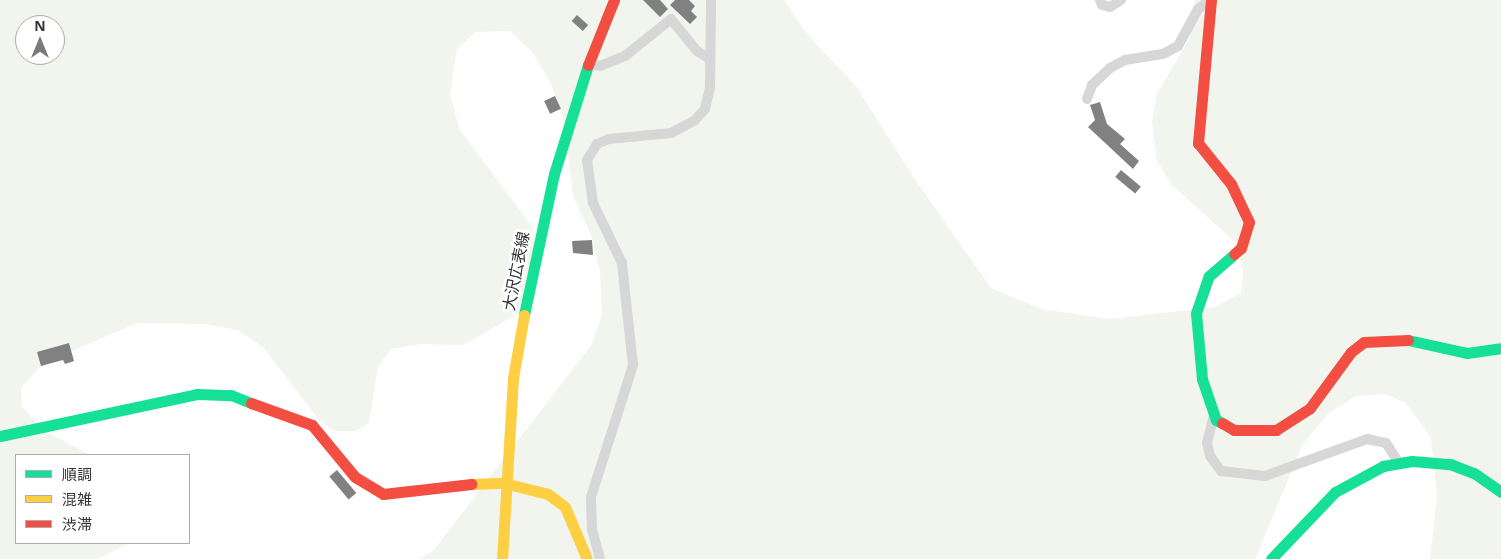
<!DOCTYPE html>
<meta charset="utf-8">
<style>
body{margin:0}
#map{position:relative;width:1501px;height:559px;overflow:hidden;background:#fff;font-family:"Open Sans","Noto Sans JP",sans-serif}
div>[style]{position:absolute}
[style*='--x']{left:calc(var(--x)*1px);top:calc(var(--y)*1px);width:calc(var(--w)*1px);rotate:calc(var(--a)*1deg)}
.green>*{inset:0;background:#f1f5ed}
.building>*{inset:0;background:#818181;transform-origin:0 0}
.street>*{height:10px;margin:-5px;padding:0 5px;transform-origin:5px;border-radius:5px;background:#d7d7d7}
.fast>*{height:11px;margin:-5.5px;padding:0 5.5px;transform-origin:5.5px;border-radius:5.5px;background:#16e098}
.slow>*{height:11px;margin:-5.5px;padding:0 5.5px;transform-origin:5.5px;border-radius:5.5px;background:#ffcf43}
.jam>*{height:11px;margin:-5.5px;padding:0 5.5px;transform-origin:5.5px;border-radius:5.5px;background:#f24e42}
span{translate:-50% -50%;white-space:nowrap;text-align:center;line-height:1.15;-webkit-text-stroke:5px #fff;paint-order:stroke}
.street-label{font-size:16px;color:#333}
.legend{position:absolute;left:15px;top:454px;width:175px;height:90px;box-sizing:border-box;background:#fff;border:1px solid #adadad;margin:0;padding:6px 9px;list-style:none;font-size:15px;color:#333}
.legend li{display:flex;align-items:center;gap:10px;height:25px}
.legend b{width:25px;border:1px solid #adadad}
.north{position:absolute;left:15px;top:15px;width:50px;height:50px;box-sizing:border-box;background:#fff;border:1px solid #adadad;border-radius:50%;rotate:0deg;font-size:14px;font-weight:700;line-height:20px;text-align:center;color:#333}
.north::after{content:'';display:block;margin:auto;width:18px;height:22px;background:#7a7a7a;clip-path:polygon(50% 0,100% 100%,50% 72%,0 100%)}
</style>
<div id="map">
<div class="green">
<div style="clip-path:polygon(evenodd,0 0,784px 0,807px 34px,856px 86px,914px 178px,991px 288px,1041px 309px,1110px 319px,1215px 307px,1241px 293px,1243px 272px,1236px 243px,1171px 184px,1157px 161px,1152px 121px,1157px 94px,1189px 39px,1195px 0,1501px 0,1501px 559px,1430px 559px,1437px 496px,1431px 438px,1406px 403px,1385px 394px,1356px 396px,1329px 413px,1303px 444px,1255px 559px,419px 559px,433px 551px,592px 344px,602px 314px,600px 272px,592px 237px,573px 196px,565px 123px,551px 83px,532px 52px,510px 31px,476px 32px,457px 49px,450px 95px,460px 130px,531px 225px,538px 258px,519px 313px,463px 345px,421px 344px,391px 349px,378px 366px,369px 423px,356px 431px,334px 431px,319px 420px,263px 347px,238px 330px,205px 324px,137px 323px,44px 363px,21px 388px,22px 406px,41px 429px,91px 455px,16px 455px,16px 543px,130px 543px,97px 559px,0 559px,0 0,25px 25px,55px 25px,55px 55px,25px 55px,25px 25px)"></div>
</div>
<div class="building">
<div style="clip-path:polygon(643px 0,660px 0,668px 9px,660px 17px)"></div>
<div style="clip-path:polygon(675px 0,689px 0,695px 6px,691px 11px,697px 17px,690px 24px,670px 5px)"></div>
<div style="left:577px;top:15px;width:15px;height:8px;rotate:42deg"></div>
<div style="left:555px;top:96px;width:14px;height:12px;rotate:65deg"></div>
<div style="clip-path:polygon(1100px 102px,1107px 124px,1125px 139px,1120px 144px,1139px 161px,1133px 169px,1088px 127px,1095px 120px,1090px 105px)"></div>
<div style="left:1121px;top:170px;width:26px;height:9px;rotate:40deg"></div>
<div style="clip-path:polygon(592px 240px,593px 255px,573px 253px,572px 241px)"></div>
<div style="clip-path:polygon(69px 343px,74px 361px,65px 364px,63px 360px,41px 366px,37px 352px)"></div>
<div style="left:337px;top:470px;width:30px;height:10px;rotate:50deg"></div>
</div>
<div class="street">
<div style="--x:1100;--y:0;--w:5;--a:68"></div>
<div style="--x:1102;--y:5;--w:8;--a:14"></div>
<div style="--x:1110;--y:7;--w:13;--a:-32"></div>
<div style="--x:589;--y:64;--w:11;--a:10"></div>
<div style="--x:600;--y:66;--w:27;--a:-22"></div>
<div style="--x:625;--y:56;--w:59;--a:-38.8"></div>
<div style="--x:671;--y:19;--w:41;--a:50.9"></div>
<div style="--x:697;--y:51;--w:13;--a:32"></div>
<div style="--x:1087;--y:99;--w:15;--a:-70"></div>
<div style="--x:1092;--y:85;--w:25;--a:-43"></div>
<div style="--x:1110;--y:68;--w:17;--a:-28"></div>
<div style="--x:1125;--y:60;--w:38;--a:-9"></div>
<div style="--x:1163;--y:54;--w:17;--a:-28"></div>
<div style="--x:1178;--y:46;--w:42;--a:-61.6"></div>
<div style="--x:1198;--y:9;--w:15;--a:-37"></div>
<div style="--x:1214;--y:415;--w:29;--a:104"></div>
<div style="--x:1207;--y:443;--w:13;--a:77"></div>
<div style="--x:1210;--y:456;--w:19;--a:54"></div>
<div style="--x:1221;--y:471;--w:44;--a:6.5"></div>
<div style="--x:1265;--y:476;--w:109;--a:-19.9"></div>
<div style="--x:1367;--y:439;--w:19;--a:12"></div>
<div style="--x:1386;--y:443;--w:24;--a:57"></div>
<div style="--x:600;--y:559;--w:31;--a:-105"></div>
<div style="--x:592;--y:529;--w:32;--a:-92"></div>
<div style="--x:591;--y:497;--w:139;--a:-72.3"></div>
<div style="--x:633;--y:365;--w:103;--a:-96.2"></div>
<div style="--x:622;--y:263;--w:67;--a:-115.8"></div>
<div style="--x:593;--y:203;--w:43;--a:-97.9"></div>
<div style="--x:587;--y:160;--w:19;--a:-58"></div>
<div style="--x:597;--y:144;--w:13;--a:-23"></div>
<div style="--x:609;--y:139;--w:62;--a:-5.5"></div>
<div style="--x:671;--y:133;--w:27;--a:-28"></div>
<div style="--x:695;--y:120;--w:15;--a:-48"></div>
<div style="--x:705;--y:109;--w:23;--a:-77"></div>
<div style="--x:710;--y:87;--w:87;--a:-89.3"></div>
</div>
<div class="fast">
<div style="--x:524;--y:315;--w:144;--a:-78"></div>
<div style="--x:554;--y:174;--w:114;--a:-72.7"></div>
<div style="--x:1408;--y:340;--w:60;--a:12.4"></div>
<div style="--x:1467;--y:353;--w:34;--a:-8"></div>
<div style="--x:1222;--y:423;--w:7;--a:-153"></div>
<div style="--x:1216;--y:420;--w:43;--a:-108.9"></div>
<div style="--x:1202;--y:379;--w:66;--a:-95.2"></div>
<div style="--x:1196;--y:313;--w:39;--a:-71"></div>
<div style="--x:1209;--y:276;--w:33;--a:-41"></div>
<div style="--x:0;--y:436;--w:201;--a:-12"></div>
<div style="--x:197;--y:394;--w:34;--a:2"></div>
<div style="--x:231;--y:395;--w:22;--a:22"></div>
<div style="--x:1271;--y:559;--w:93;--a:-46.3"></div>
<div style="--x:1335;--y:492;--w:55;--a:-28.4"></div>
<div style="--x:1383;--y:466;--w:29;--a:-10"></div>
<div style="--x:1412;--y:461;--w:38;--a:5"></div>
<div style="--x:1450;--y:464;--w:26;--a:21"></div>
<div style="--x:1474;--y:473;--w:33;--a:35"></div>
</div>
<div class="slow">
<div style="--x:471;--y:484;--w:33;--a:-2"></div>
<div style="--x:504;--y:483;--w:45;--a:14"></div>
<div style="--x:548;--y:494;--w:21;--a:37"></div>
<div style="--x:565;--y:507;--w:56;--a:67.1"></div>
<div style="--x:502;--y:559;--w:181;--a:-86.5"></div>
<div style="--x:513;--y:378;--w:64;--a:-80.1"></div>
</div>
<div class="jam">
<div style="--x:1211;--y:0;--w:144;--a:95.2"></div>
<div style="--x:1198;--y:143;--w:53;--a:51.2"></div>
<div style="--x:1231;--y:184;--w:42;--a:64.7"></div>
<div style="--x:1249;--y:222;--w:27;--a:107"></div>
<div style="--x:1241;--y:248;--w:9;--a:139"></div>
<div style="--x:588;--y:65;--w:70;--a:-68.2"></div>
<div style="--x:251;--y:403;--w:65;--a:19.8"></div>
<div style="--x:312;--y:425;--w:67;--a:50.4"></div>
<div style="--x:355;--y:477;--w:33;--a:31"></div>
<div style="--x:383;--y:494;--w:89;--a:-6.5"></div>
<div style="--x:1222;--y:423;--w:14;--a:30"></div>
<div style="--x:1234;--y:430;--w:42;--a:0"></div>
<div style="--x:1276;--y:430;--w:40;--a:-32.9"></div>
<div style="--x:1310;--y:408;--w:69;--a:-53.8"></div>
<div style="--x:1351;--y:352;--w:16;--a:-38"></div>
<div style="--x:1364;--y:342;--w:44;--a:-2.6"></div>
</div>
<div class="street-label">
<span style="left:516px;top:271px;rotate:-79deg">大沢広表線</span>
</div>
<ul class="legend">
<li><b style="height:6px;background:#16e098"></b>順調</li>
<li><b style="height:6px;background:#ffcf43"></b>混雑</li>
<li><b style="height:6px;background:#f24e42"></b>渋滞</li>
</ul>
<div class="north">N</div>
</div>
